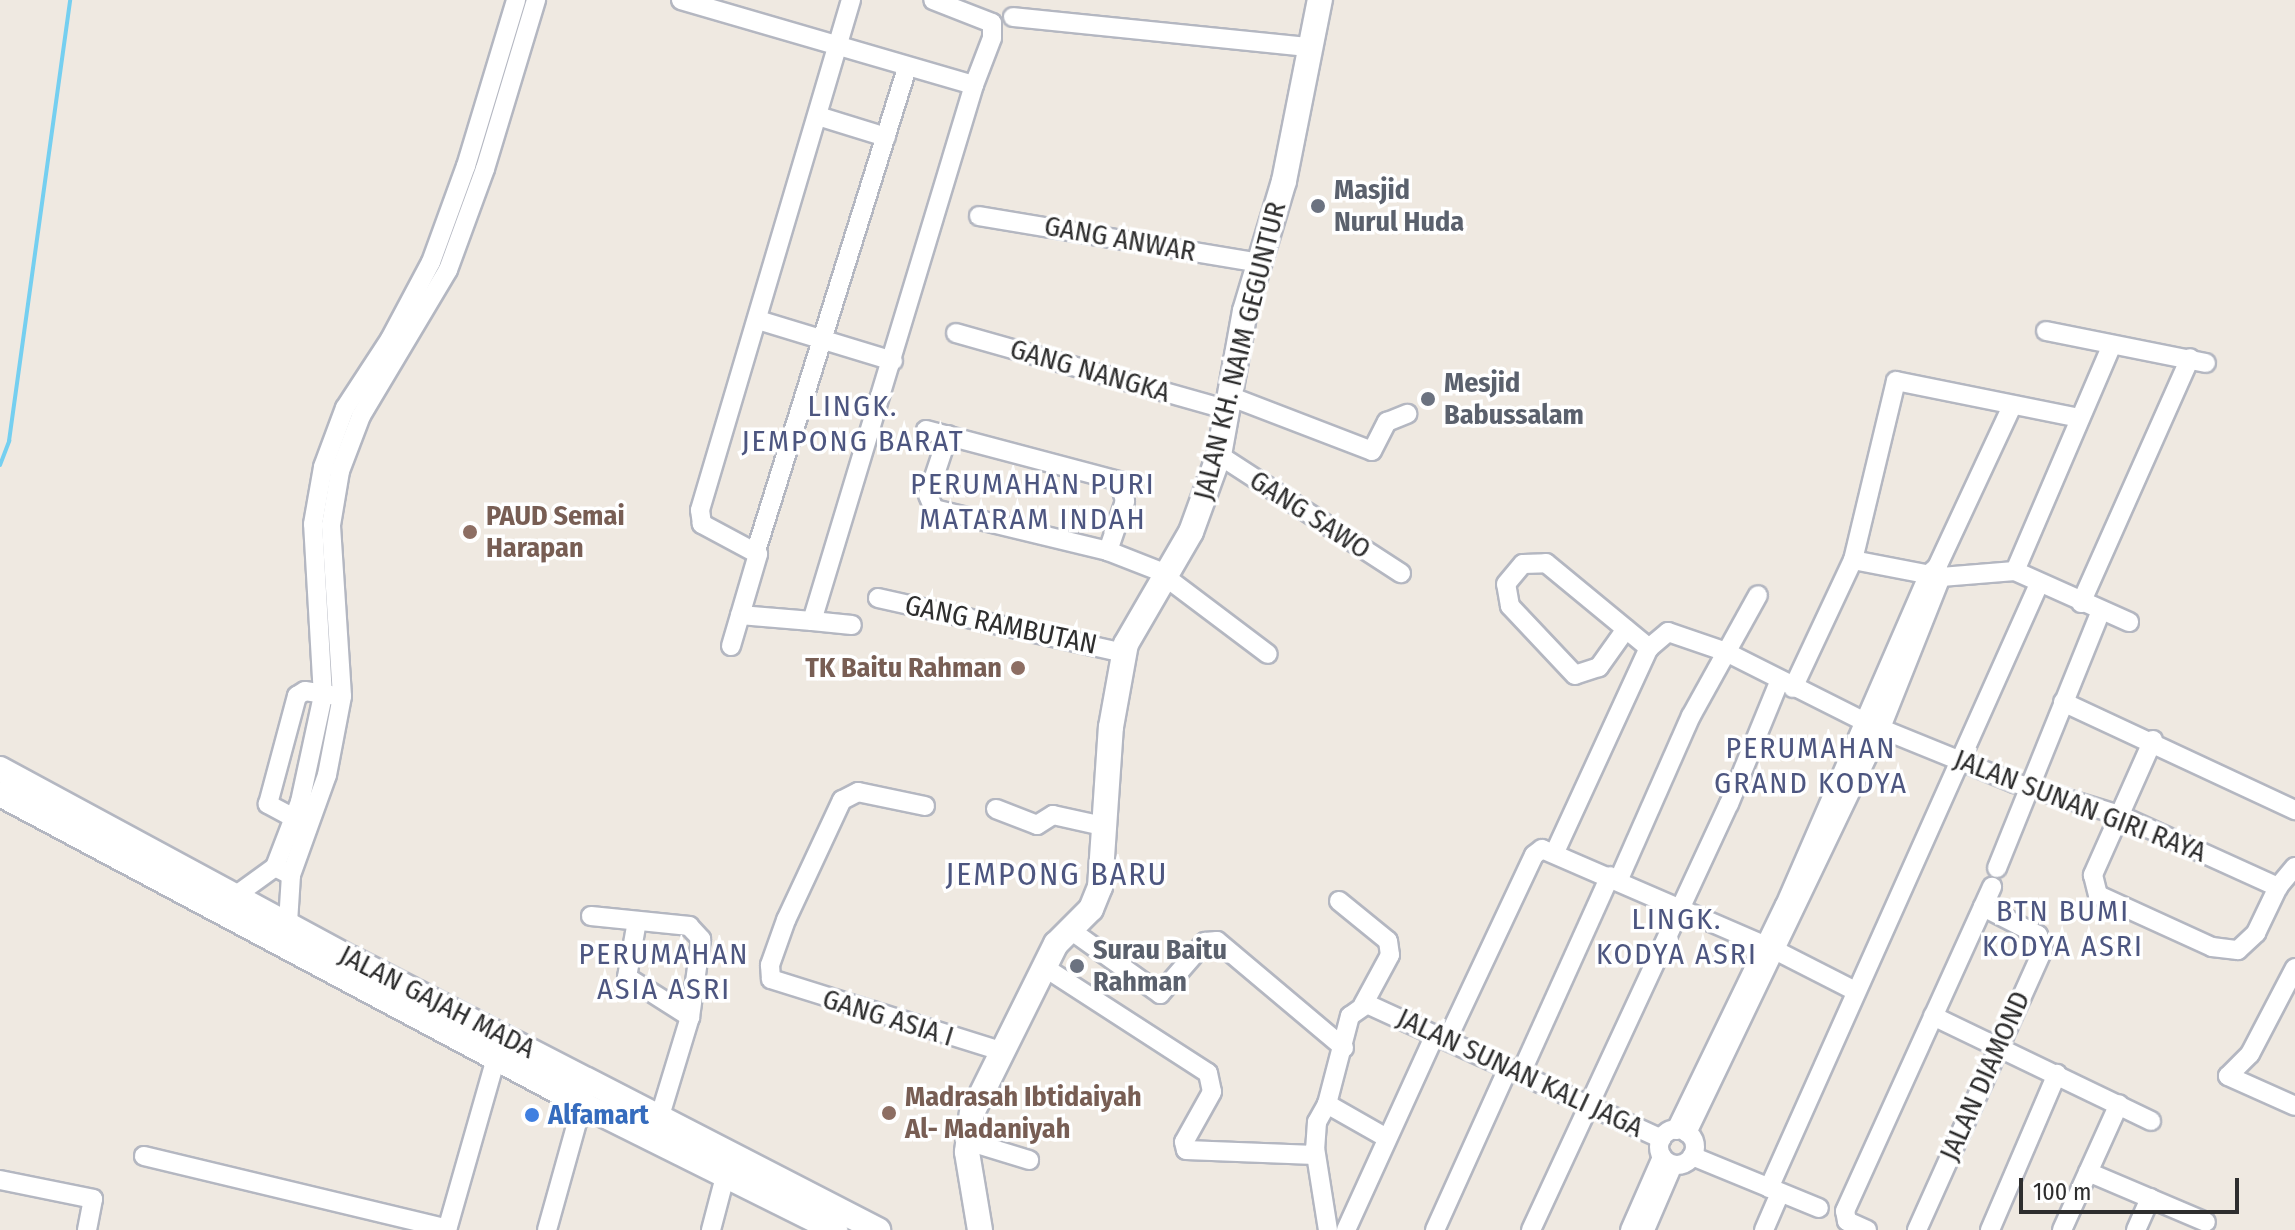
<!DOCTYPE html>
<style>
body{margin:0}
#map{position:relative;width:2295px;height:1230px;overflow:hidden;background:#efe9e1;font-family:"Fira Sans Condensed",sans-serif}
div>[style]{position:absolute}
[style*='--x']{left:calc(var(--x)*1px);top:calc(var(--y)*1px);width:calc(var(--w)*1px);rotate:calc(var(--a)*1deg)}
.stream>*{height:4px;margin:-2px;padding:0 2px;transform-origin:2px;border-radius:2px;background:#75cff0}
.roads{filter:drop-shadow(2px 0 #b4b7c1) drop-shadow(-2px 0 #b4b7c1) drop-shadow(0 2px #b4b7c1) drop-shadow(0 -2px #b4b7c1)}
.street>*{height:18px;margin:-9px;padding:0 9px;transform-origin:9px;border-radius:9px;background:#fff}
.street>.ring{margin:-9px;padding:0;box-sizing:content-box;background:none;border:18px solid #fff;border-radius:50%}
.secondary>*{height:24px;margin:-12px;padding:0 12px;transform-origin:12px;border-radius:12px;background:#fff}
.dots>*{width:22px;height:22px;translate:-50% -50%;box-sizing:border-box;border:4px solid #fff;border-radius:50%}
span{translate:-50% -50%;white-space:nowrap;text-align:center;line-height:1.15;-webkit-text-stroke:7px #fff;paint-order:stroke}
.worship-label{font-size:28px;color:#5b616d;font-weight:700}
.left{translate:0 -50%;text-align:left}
.street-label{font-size:28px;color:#2e2e2e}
.education-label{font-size:28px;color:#785e54;font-weight:700}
.right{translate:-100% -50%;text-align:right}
.shop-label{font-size:28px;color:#366cbe;font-weight:700}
.neighbourhood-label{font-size:30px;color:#4d5680;letter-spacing:2px}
.quarter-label{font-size:32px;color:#4d5680;letter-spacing:2px}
.scale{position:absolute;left:2019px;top:1178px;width:220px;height:36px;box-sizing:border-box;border:4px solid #2e2e2e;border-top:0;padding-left:10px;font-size:24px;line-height:28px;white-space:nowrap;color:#2e2e2e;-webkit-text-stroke:6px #fff;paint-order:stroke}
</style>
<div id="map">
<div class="stream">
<div style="--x:0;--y:465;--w:26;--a:-69"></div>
<div style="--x:9;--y:441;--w:445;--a:-82.1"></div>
</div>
<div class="roads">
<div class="street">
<div style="--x:681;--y:0;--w:305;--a:16.2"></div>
<div style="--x:974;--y:85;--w:50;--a:-69"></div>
<div style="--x:992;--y:38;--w:15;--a:-90"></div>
<div style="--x:992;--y:23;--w:63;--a:-158.7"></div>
<div style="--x:1013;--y:17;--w:297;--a:5.8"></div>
<div style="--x:818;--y:116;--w:71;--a:17.2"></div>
<div style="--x:979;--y:216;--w:286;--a:9.5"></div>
<div style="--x:758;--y:320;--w:141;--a:16.9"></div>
<div style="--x:2046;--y:331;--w:163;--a:11.3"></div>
<div style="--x:956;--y:333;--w:280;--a:15.8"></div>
<div style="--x:1229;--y:396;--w:153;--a:21"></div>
<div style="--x:1372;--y:451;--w:33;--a:-63"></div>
<div style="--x:1387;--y:422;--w:22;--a:-22"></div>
<div style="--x:926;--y:430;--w:200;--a:14.8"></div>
<div style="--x:1119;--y:481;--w:21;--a:73"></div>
<div style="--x:1125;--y:501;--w:53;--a:108.8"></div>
<div style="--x:948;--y:435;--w:63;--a:108.4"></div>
<div style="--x:928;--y:495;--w:15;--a:67"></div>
<div style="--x:934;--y:509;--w:179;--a:13.6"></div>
<div style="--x:1108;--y:551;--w:60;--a:21.4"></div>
<div style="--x:1219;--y:455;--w:217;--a:33"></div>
<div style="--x:756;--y:551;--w:506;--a:-72.64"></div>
<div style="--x:1853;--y:560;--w:90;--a:10.9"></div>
<div style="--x:1941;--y:577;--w:74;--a:-4.6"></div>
<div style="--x:2015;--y:571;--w:125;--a:24.1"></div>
<div style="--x:1937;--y:567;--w:178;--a:-65"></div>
<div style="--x:2015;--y:571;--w:246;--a:-66.8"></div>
<div style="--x:1163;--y:575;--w:131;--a:37"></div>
<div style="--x:878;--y:598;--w:252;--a:12.6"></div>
<div style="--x:2081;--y:603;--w:268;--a:-66"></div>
<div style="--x:740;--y:615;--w:72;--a:4.8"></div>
<div style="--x:812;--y:621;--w:560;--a:-73.18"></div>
<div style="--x:812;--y:621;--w:40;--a:5.7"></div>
<div style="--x:1626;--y:629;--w:47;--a:125.4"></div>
<div style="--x:1599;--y:667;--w:25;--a:162"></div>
<div style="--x:1575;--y:675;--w:95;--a:-133.3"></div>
<div style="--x:1510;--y:606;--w:22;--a:-100"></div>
<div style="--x:1506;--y:584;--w:26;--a:-50"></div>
<div style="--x:1523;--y:564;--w:23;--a:-2"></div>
<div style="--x:1546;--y:563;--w:134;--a:39.5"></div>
<div style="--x:731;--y:646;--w:96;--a:-73.6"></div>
<div style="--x:758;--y:554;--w:64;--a:-151.8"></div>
<div style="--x:702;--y:524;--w:14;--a:-98"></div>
<div style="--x:700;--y:510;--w:532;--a:-73.51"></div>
<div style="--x:1793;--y:688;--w:141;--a:-64.9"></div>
<div style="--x:1853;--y:560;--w:184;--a:-76.5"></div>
<div style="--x:1896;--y:381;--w:187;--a:11.4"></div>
<div style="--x:2063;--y:702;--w:256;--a:25"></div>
<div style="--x:2153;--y:740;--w:148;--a:114"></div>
<div style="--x:2093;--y:875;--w:21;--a:76"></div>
<div style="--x:2098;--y:895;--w:125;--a:24.5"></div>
<div style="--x:2212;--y:947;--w:26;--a:7"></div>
<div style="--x:2238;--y:950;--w:25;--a:-43"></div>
<div style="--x:2256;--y:933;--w:51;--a:-64.4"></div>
<div style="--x:2278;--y:887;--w:26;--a:-50"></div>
<div style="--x:925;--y:806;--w:68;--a:-168.2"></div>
<div style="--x:858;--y:792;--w:18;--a:153"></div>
<div style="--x:842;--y:800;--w:132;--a:115"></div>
<div style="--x:786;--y:920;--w:48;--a:109.6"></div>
<div style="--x:770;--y:965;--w:14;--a:86"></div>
<div style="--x:771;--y:979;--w:241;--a:17.4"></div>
<div style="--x:996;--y:809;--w:44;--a:21.3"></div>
<div style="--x:1037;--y:825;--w:19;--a:-32"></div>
<div style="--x:1053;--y:815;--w:55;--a:12.5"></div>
<div style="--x:294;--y:818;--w:30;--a:-152"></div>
<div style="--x:268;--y:804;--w:112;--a:-75"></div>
<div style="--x:297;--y:696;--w:9;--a:-32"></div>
<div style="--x:305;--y:691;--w:30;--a:9"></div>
<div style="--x:1555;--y:852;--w:225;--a:-65.3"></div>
<div style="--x:1649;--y:648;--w:25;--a:-40"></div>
<div style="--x:1668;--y:632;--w:61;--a:19"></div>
<div style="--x:1726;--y:652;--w:158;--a:26.7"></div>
<div style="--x:1867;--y:723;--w:160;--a:22.1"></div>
<div style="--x:2015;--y:783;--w:109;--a:17.1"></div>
<div style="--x:2119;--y:815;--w:175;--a:24.4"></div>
<div style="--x:275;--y:867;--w:70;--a:-69"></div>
<div style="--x:300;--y:802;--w:108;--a:-77.8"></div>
<div style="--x:323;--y:696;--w:172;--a:-93.3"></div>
<div style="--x:313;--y:524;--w:58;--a:-80"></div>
<div style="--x:323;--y:467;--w:63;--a:-69.6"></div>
<div style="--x:345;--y:408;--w:82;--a:-56.9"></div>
<div style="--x:390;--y:339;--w:87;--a:-62"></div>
<div style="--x:431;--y:262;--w:102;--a:-70"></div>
<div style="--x:466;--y:166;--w:173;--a:-73.2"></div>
<div style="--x:1997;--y:868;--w:277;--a:-68"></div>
<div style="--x:291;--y:875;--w:106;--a:-70.2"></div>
<div style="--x:327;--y:775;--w:80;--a:-79.2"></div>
<div style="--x:342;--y:696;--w:171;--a:-93.7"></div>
<div style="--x:331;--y:525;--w:55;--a:-80.5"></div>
<div style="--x:340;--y:471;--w:59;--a:-69.1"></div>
<div style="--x:361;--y:416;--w:170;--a:-59.2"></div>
<div style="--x:448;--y:270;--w:108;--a:-69.9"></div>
<div style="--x:485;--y:169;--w:177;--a:-73.2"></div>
<div style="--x:1619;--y:879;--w:178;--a:-66.2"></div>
<div style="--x:1691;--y:716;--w:138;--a:-61"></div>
<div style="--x:235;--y:896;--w:49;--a:-35.9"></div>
<div style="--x:275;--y:867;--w:18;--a:27"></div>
<div style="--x:291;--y:875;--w:48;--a:93.6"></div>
<div style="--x:1339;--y:901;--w:63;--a:39.2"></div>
<div style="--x:1388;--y:941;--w:14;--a:82"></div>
<div style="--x:1390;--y:955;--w:57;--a:118.4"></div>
<div style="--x:591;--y:916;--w:99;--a:5.8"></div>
<div style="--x:689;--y:926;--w:18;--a:47"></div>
<div style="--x:701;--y:939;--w:79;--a:98"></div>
<div style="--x:690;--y:1017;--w:103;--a:106.9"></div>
<div style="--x:637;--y:921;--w:57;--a:100.1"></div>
<div style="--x:627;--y:977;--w:75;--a:32.4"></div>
<div style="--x:1069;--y:929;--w:112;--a:35.5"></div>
<div style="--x:1160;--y:994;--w:69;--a:-49.1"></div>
<div style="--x:1205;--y:942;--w:12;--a:-5"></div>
<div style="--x:1217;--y:941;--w:166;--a:40.1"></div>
<div style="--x:1044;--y:967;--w:195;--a:32.9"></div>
<div style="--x:1208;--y:1073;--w:19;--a:78"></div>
<div style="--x:1212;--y:1092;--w:57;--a:119.2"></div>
<div style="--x:1184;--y:1142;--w:8;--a:76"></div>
<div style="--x:1186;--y:1150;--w:129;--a:2.2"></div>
<div style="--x:1933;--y:1016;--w:242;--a:25.7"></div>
<div style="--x:1447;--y:1040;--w:204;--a:-64.8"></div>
<div style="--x:1534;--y:855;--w:10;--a:-37"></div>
<div style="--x:1542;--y:849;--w:254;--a:23.4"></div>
<div style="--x:1775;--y:950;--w:90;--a:27.1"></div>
<div style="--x:1521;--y:1073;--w:216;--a:-65.7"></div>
<div style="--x:2228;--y:1076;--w:31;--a:-45"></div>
<div style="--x:2250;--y:1054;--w:97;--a:-62.4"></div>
<div style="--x:2228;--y:1076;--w:73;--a:24.1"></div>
<div style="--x:1327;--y:1104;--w:21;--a:119"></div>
<div style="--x:1317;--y:1122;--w:26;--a:94"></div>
<div style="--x:1315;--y:1148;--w:83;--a:81"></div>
<div class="ring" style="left:1659px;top:1129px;width:18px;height:18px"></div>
<div style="--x:1676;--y:1130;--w:250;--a:-64.2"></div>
<div style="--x:1785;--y:905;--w:361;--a:-66.5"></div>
<div style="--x:1929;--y:574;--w:11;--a:-41"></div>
<div style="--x:1937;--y:567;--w:11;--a:68"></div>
<div style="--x:1941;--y:577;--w:162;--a:111.7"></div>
<div style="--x:1881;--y:728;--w:449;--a:115.6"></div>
<div style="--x:1385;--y:1137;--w:67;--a:-150.4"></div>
<div style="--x:1327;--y:1104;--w:91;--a:-75.4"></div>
<div style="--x:1350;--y:1016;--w:21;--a:-35"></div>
<div style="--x:1367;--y:1004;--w:324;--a:24.6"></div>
<div style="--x:967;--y:1141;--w:65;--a:17"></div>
<div style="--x:144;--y:1156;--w:312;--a:13.5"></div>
<div style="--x:1692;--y:1156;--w:137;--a:22.3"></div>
<div style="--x:2088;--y:1172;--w:128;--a:23"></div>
<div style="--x:0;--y:1180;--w:95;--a:11.5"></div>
<div style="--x:93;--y:1199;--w:32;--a:101"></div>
<div style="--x:1769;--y:1188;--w:659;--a:-65.92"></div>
<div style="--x:447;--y:1230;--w:179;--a:-74.1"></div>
<div style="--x:547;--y:1230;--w:141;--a:-74.4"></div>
<div style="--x:711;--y:1230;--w:59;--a:-75.3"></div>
<div style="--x:1346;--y:1230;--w:214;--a:-65.5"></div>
<div style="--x:1435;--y:1230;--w:178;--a:-65.7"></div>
<div style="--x:1531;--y:1230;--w:470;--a:-65.1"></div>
<div style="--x:1729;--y:804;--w:132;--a:-67.7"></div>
<div style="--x:1630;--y:1230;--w:80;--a:-66.3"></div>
<div style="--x:1645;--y:1230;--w:71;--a:-66.7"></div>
<div style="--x:1764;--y:1230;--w:40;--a:-66.6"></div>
<div style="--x:1867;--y:1230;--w:22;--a:-156"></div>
<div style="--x:1847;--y:1221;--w:10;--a:-101"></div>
<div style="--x:1845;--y:1211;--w:356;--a:-65.6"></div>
<div style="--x:1917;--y:1230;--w:308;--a:-65.8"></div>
<div style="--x:2043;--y:949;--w:15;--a:-110"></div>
<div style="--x:2038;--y:935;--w:62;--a:-153"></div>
<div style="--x:1990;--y:1230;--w:170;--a:-66.8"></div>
<div style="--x:2062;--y:1230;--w:138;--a:-65.7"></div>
<div style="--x:2136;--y:1230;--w:35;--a:-66"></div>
</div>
<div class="secondary">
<div style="--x:0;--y:769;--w:400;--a:28.4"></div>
<div style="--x:352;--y:959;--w:592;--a:27.26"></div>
<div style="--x:0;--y:794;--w:659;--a:28.04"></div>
<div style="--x:582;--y:1104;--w:283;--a:26.5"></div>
<div style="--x:980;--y:1230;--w:79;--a:-99.5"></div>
<div style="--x:967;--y:1152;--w:39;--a:-83"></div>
<div style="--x:972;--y:1113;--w:189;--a:-63.6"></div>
<div style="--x:1056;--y:944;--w:49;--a:-45"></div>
<div style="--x:1091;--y:909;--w:24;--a:-68"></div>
<div style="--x:1100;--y:887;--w:160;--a:-86.1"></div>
<div style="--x:1111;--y:727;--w:84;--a:-79.8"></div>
<div style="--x:1126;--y:644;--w:129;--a:-59.9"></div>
<div style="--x:1191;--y:532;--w:82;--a:-70"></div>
<div style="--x:1219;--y:455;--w:146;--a:-79.8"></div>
<div style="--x:1245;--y:311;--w:136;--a:-73.3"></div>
<div style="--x:1284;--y:181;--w:185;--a:-78.8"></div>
</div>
</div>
<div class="dots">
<div style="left:1318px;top:206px;background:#6b7280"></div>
<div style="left:1428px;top:399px;background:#6b7280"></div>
<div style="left:470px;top:532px;background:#8d6e63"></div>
<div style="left:1018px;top:668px;background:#8d6e63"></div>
<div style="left:1077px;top:966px;background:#6b7280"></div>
<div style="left:889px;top:1113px;background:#8d6e63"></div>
<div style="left:532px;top:1115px;background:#3f7fe0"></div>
</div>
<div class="worship-label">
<span class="left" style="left:1334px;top:206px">Masjid<br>Nurul Huda</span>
<span class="left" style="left:1444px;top:399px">Mesjid<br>Babussalam</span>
<span class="left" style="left:1093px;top:966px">Surau Baitu<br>Rahman</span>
</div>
<div class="street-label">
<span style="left:1120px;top:239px;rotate:10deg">GANG ANWAR</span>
<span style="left:1240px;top:351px;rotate:-76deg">JALAN KH. NAIM GEGUNTUR</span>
<span style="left:1090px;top:371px;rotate:16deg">GANG NANGKA</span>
<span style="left:1310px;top:515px;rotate:33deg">GANG SAWO</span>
<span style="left:1001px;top:625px;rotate:12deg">GANG RAMBUTAN</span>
<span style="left:2080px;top:806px;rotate:21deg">JALAN SUNAN GIRI RAYA</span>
<span style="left:437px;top:1002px;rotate:27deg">JALAN GAJAH MADA</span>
<span style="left:888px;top:1018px;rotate:17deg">GANG ASIA I</span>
<span style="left:1520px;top:1073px;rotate:25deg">JALAN SUNAN KALI JAGA</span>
<span style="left:1985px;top:1076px;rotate:-66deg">JALAN DIAMOND</span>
</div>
<div class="education-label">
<span class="left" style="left:486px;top:532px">PAUD Semai<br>Harapan</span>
<span class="right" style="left:1002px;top:668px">TK Baitu Rahman</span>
<span class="left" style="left:905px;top:1113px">Madrasah Ibtidaiyah<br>Al- Madaniyah</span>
</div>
<div class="shop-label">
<span class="left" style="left:548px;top:1115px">Alfamart</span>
</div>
<div class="neighbourhood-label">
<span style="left:853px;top:423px">LINGK.<br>JEMPONG BARAT</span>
<span style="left:1033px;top:501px">PERUMAHAN PURI<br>MATARAM INDAH</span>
<span style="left:1811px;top:765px">PERUMAHAN<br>GRAND KODYA</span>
<span style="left:2063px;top:928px">BTN BUMI<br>KODYA ASRI</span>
<span style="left:1677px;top:936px">LINGK.<br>KODYA ASRI</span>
<span style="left:664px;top:971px">PERUMAHAN<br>ASIA ASRI</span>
</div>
<div class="quarter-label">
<span style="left:1057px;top:874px">JEMPONG BARU</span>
</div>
<div class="scale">100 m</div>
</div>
